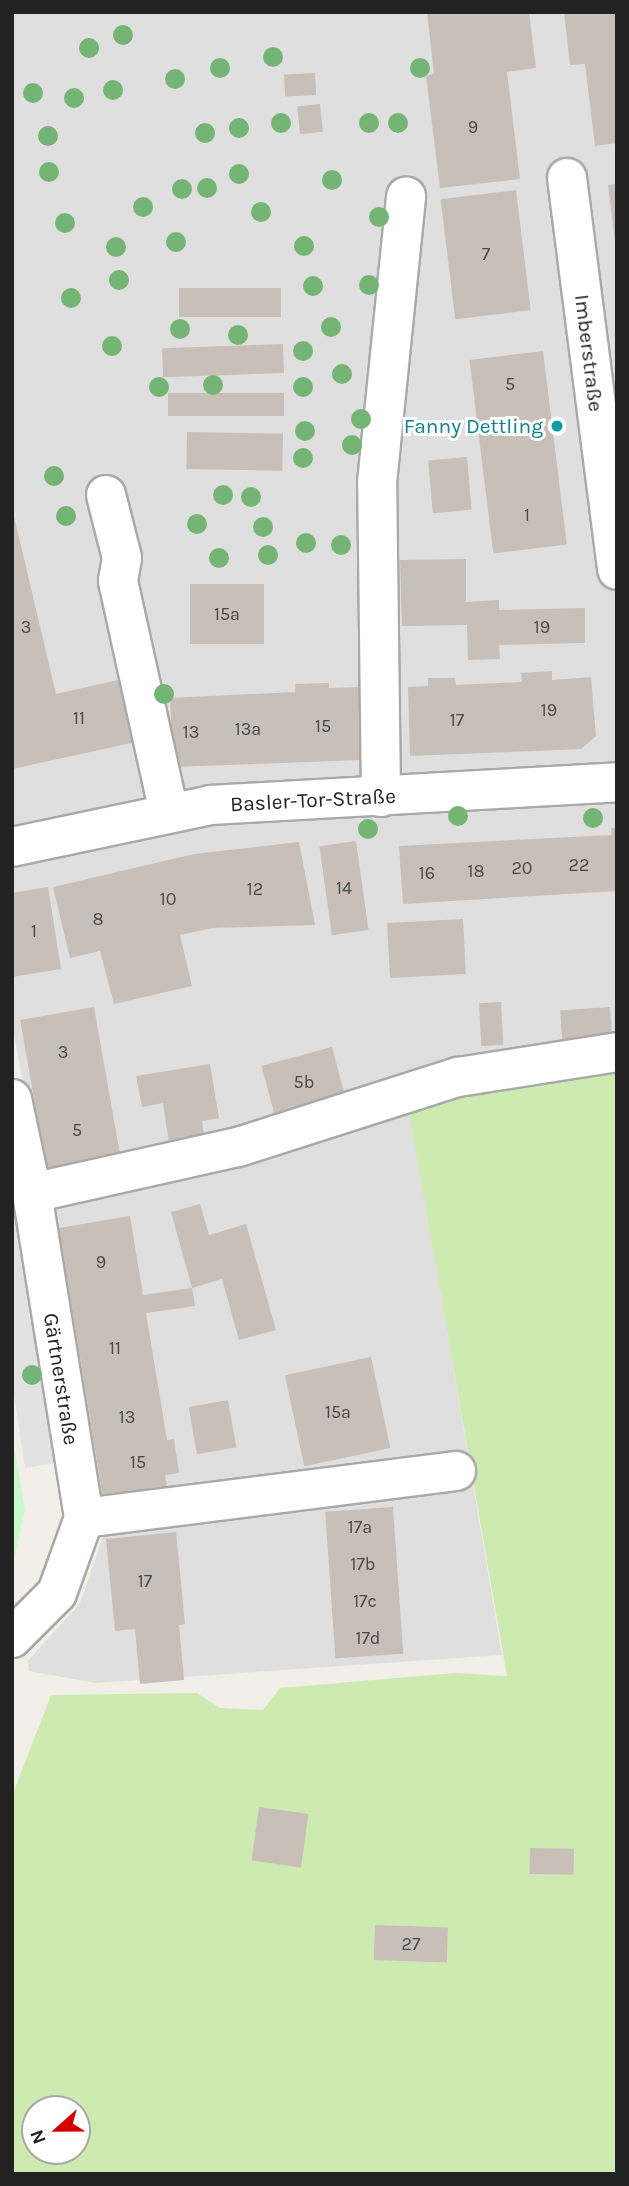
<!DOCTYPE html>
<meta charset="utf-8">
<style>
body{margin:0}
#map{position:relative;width:629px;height:2186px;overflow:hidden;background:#f2efe9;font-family:Karla,sans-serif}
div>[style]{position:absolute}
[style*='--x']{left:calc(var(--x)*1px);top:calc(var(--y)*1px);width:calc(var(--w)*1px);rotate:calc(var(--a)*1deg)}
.residential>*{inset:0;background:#e0dfdf}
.grass>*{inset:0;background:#cdebb0}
.park>*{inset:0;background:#c8facc}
.parking>*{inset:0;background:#e2e2e2}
.building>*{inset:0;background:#c7bfb8;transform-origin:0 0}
.roads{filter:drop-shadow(2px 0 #a9a9a9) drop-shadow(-2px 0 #a9a9a9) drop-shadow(0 2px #a9a9a9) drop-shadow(0 -2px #a9a9a9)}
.minor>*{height:38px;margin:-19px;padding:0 19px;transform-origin:19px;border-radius:19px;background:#fff}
.trees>*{width:20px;height:20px;margin:-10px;border-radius:50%;background:#74b475}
.dots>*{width:19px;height:19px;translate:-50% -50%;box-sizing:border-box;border:4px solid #fff;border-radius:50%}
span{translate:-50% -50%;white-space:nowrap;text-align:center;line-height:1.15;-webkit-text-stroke:6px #fff;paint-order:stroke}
.number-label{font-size:18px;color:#4b4948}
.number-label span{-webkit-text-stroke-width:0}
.street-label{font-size:21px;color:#222}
.culture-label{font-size:21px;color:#0d838f}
.right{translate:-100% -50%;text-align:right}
.frame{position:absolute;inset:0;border:14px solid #222;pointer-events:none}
.north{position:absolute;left:21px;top:2095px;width:70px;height:70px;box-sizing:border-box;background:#fff;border:2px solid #a7a7a7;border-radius:50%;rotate:249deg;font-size:19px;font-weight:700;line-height:28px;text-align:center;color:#222}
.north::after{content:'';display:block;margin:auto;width:24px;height:32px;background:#d40000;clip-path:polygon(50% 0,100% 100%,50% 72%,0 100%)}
</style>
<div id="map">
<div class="residential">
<div style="clip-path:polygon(12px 12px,617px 12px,617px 1042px,403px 1072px,502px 1655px,95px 1683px,29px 1671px,28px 1661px,80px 1603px,106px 1528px,12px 1024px)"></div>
</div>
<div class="grass">
<div style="clip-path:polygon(evenodd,617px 1042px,617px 2174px,12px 2174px,12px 1796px,51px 1695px,197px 1693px,220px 1708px,263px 1710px,280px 1688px,454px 1673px,507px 1676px,402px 1072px,617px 1042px,35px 2109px,77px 2109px,77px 2151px,35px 2151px,35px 2109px)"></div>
</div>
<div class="park">
<div style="clip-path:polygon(12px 1434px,25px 1510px,12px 1569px)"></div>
</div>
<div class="parking">
<div style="clip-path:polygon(12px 1168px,56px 1463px,25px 1468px,12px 1381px)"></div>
</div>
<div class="building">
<div style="clip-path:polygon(427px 12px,529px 12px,536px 68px,507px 72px,520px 179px,440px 188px,426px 76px,434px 74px)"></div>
<div style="clip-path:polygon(564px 12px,617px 12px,617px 143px,595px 146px,585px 64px,570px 65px)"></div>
<div style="left:315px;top:73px;width:22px;height:31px;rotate:87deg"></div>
<div style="left:320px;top:104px;width:28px;height:23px;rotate:84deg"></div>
<div style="clip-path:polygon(617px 184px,617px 242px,615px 242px,608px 185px)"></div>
<div style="left:516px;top:190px;width:121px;height:76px;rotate:83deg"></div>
<div style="left:179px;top:288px;width:102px;height:29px"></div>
<div style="left:283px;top:344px;width:29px;height:121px;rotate:88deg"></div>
<div style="left:543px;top:351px;width:195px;height:74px;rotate:83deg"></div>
<div style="left:284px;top:393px;width:23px;height:116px;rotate:90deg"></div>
<div style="left:187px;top:432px;width:96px;height:37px;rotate:1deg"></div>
<div style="left:467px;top:457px;width:53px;height:39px;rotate:85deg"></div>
<div style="clip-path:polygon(12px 508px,56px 694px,122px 679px,136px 742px,12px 769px)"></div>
<div style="clip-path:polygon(466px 559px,466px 602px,499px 600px,499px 610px,585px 608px,585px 643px,499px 645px,500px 659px,468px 660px,467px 625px,402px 626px,400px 560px)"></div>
<div style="left:190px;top:584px;width:74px;height:60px"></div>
<div style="clip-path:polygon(552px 671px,552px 680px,591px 677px,596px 736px,581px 749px,410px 756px,408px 687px,428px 686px,428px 678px,455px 678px,456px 685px,522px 682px,521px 673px)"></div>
<div style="clip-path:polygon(329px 683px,329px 688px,359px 687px,362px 760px,173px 767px,170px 698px,295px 692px,295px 684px)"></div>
<div style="clip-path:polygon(611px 828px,617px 828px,617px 891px,403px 904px,399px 846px,612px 835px)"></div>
<div style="left:356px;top:841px;width:90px;height:37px;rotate:82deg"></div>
<div style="clip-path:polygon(299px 842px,315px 925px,212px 928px,180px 935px,192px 986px,114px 1004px,100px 951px,70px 958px,53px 887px,194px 854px)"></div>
<div style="clip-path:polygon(48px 887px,61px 969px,12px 977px,12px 893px)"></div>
<div style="left:463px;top:919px;width:55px;height:76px;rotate:87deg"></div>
<div style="left:501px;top:1002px;width:43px;height:22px;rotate:87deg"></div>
<div style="left:94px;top:1007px;width:158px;height:75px;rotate:80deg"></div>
<div style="left:610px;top:1007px;width:32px;height:50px;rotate:86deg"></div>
<div style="left:332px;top:1047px;width:53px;height:73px;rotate:75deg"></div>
<div style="clip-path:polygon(210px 1064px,219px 1118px,202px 1121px,205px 1144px,170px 1150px,163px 1103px,142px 1107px,136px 1076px)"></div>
<div style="clip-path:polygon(200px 1204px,209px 1235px,246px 1224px,276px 1330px,239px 1340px,222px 1279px,192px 1288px,171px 1212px)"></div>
<div style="clip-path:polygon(130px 1216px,143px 1295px,192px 1288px,195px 1306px,146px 1313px,167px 1440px,174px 1439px,179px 1473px,165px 1475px,168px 1494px,104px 1504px,59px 1228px)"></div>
<div style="left:371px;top:1357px;width:93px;height:88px;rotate:78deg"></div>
<div style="left:228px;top:1400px;width:48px;height:40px;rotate:80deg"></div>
<div style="left:393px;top:1507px;width:147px;height:68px;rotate:86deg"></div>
<div style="clip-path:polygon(176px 1532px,185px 1624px,179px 1625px,184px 1680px,140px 1684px,135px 1629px,115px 1631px,106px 1539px)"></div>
<div style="left:259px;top:1807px;width:50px;height:54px;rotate:8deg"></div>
<div style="left:530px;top:1848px;width:44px;height:26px;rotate:1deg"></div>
<div style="left:375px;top:1925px;width:73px;height:35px;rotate:2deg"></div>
</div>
<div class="roads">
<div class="minor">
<div style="--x:567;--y:178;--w:395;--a:82.7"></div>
<div style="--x:106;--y:495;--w:65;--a:75.7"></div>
<div style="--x:122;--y:558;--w:23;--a:100"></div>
<div style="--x:118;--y:581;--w:237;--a:77.6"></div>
<div style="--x:381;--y:797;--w:314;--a:-90.7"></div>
<div style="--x:377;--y:483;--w:288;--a:-84.2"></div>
<div style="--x:12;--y:847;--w:203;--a:-11.9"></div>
<div style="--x:211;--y:805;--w:407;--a:-3.2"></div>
<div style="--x:12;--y:1099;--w:96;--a:78"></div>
<div style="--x:32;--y:1193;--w:329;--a:80.9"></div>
<div style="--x:84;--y:1518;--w:80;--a:109.8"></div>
<div style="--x:57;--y:1593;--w:64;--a:135"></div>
<div style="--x:32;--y:1193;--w:211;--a:-12.6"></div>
<div style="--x:238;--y:1147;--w:231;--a:-17.7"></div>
<div style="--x:458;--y:1077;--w:161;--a:-8.9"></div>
<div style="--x:84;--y:1518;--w:375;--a:-7.2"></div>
</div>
</div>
<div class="trees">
<div style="left:123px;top:35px"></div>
<div style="left:89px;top:48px"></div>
<div style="left:273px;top:57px"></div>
<div style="left:220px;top:68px"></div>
<div style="left:420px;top:68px"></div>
<div style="left:175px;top:79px"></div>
<div style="left:113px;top:90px"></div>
<div style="left:33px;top:93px"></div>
<div style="left:74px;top:98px"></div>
<div style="left:281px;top:123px"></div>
<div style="left:369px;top:123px"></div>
<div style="left:398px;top:123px"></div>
<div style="left:239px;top:128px"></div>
<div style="left:205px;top:133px"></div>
<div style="left:48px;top:136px"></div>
<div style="left:49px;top:172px"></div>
<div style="left:239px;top:174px"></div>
<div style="left:332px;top:180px"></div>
<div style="left:207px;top:188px"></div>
<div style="left:182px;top:189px"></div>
<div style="left:143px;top:207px"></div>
<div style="left:261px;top:212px"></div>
<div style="left:379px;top:217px"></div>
<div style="left:65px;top:223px"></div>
<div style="left:176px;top:242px"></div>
<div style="left:304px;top:246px"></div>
<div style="left:116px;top:247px"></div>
<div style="left:119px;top:280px"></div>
<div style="left:369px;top:285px"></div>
<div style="left:313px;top:286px"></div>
<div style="left:71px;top:298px"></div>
<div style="left:331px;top:327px"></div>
<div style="left:180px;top:329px"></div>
<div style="left:238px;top:335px"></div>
<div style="left:112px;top:346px"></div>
<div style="left:303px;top:351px"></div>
<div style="left:342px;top:374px"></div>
<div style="left:213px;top:385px"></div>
<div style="left:159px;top:387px"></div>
<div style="left:303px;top:387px"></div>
<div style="left:361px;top:419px"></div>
<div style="left:305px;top:431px"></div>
<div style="left:352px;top:445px"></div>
<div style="left:303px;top:458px"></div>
<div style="left:54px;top:476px"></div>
<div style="left:223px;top:495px"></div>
<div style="left:251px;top:497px"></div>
<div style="left:66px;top:516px"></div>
<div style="left:197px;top:524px"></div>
<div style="left:263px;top:527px"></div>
<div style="left:306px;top:543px"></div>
<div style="left:341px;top:545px"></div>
<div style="left:268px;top:555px"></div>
<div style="left:219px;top:558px"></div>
<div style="left:164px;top:694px"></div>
<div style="left:458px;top:816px"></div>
<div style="left:593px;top:818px"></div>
<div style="left:368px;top:829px"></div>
<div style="left:32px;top:1375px"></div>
</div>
<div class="dots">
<div style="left:557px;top:426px;background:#0f9aa8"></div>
</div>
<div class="number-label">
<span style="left:473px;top:127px">9</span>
<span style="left:486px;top:254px">7</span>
<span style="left:510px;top:384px">5</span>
<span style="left:527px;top:515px">1</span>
<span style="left:227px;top:614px">15a</span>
<span style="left:26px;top:627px">3</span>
<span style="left:542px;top:627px">19</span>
<span style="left:549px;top:710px">19</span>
<span style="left:79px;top:718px">11</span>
<span style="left:457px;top:720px">17</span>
<span style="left:323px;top:726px">15</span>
<span style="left:248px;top:729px">13a</span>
<span style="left:191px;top:732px">13</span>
<span style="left:579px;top:865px">22</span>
<span style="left:522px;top:868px">20</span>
<span style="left:476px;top:871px">18</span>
<span style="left:427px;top:873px">16</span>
<span style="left:344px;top:888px">14</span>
<span style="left:255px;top:889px">12</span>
<span style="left:168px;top:899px">10</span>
<span style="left:98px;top:919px">8</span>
<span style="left:34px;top:931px">1</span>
<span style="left:63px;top:1052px">3</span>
<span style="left:304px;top:1082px">5b</span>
<span style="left:77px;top:1130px">5</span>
<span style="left:101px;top:1262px">9</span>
<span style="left:115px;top:1348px">11</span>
<span style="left:338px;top:1412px">15a</span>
<span style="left:127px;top:1417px">13</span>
<span style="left:138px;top:1462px">15</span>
<span style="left:360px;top:1527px">17a</span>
<span style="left:363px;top:1564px">17b</span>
<span style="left:145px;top:1581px">17</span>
<span style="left:365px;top:1601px">17c</span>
<span style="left:368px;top:1638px">17d</span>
<span style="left:411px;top:1944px">27</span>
</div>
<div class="street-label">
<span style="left:589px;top:353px;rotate:83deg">Imberstraße</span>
<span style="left:313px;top:800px;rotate:-3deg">Basler-Tor-Straße</span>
<span style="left:61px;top:1379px;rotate:81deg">Gärtnerstraße</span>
</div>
<div class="culture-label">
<span class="right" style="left:543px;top:426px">Fanny Dettling</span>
</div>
<div class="frame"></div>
<div class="north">N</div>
</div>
